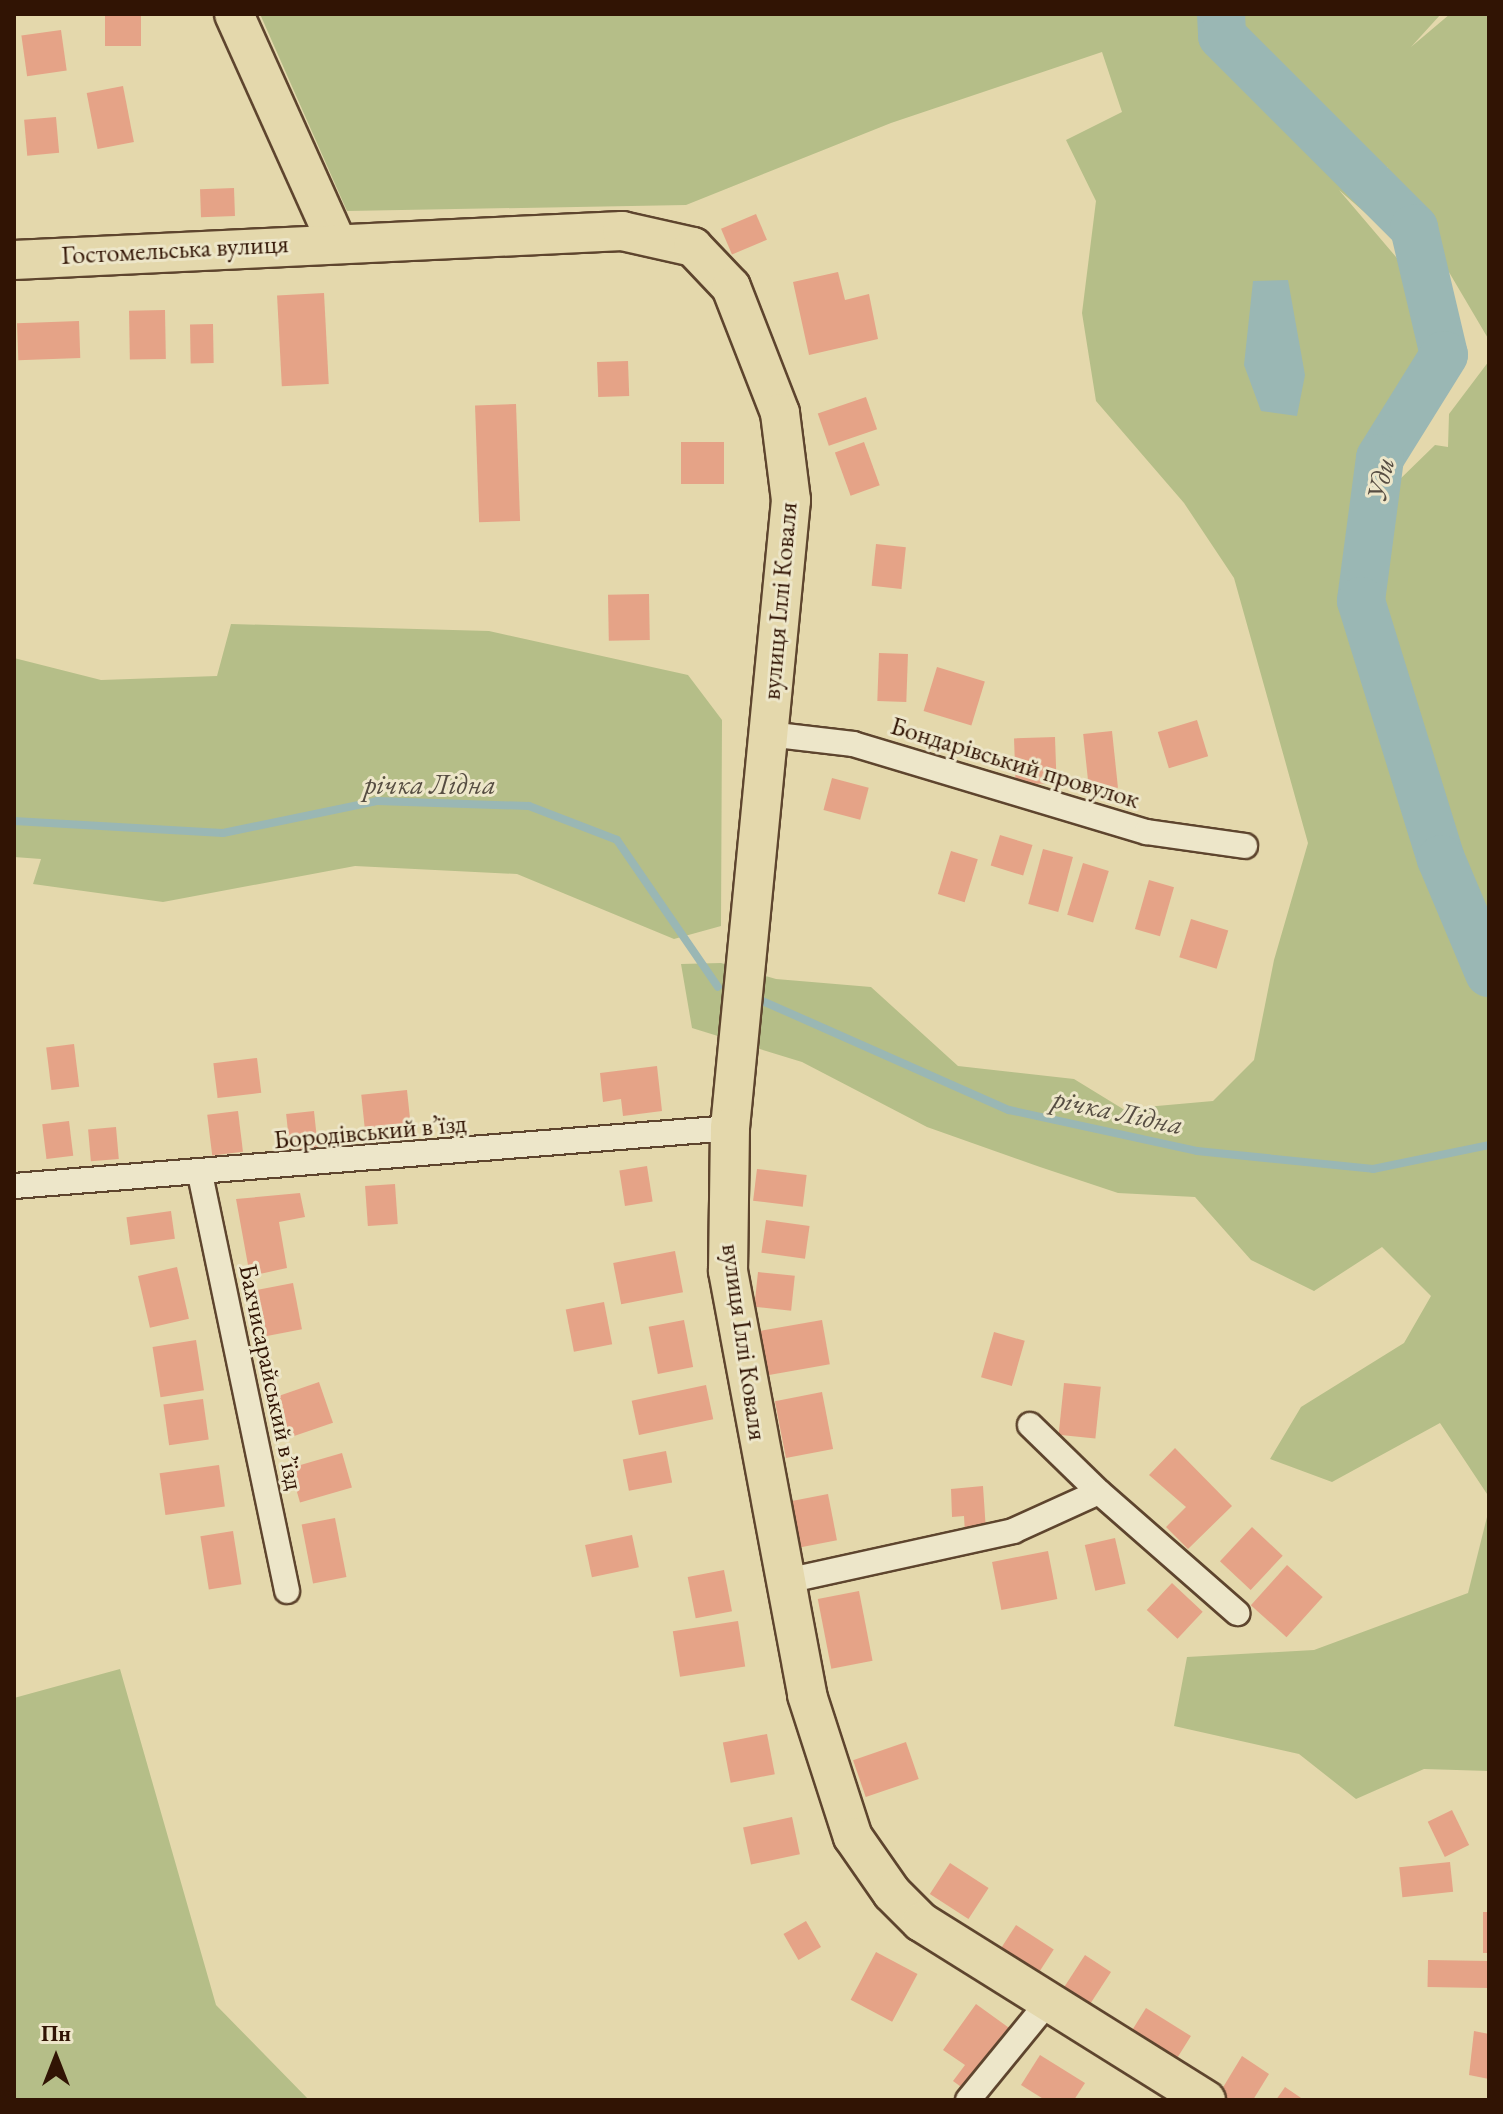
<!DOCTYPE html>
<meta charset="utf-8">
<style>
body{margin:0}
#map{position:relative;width:1503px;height:2114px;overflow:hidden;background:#e4d8ac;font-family:"EB Garamond",serif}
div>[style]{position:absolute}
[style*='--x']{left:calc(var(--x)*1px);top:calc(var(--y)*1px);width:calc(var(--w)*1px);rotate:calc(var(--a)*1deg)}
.green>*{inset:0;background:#b5be88}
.water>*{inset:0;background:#9ab7b4}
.stream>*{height:8px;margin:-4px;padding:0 4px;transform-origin:4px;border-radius:4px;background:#9ab7b4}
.river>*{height:48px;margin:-24px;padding:0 24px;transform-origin:24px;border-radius:24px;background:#9ab7b4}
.building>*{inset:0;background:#e5a387;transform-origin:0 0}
.roads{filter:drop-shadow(2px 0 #5e452e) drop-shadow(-2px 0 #5e452e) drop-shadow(0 2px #5e452e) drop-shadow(0 -2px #5e452e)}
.street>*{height:24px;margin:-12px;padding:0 12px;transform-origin:12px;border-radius:12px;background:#ede6c9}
.primary>*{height:38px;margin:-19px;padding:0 19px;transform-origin:19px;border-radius:19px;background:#e4d8ac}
span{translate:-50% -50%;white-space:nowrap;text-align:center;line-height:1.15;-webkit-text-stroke:6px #ede6c9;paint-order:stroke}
.street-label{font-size:26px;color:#311404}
.water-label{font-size:28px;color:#564d42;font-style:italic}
.frame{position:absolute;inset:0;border:16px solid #311404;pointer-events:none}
.north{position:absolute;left:16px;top:2018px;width:80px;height:80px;-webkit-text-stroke:6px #ede6c9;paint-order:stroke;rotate:0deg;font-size:22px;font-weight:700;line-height:32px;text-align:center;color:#311404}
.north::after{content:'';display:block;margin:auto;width:28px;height:36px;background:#311404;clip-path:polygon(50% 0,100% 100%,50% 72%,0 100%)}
</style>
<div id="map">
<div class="green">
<div style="clip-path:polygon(260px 14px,1441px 14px,1411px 47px,1450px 14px,1489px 14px,1489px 340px,1387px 167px,1385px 230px,1339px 190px,1402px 264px,1424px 363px,1380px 458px,1358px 626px,1489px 998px,1489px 1497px,1440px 1423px,1332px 1482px,1270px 1459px,1301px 1407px,1404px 1343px,1431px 1296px,1382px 1247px,1314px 1291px,1251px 1260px,1195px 1197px,1118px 1193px,1040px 1167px,927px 1127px,802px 1062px,692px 1028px,681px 964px,721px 963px,776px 979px,871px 987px,958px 1066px,1074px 1079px,1123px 1109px,1213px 1101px,1254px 1060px,1274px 960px,1308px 843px,1234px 578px,1184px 503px,1096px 401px,1082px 313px,1096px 201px,1066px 140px,1122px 112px,1102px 52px,891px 123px,686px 205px,347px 211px)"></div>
<div style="clip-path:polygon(1489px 361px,1489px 943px,1457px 866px,1380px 618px,1379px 580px,1395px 484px,1435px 445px,1448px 447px,1449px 414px)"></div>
<div style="clip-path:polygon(231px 624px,489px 631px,688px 675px,722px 720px,721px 926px,674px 939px,517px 874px,355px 866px,163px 902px,33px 884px,41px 859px,14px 857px,14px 658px,101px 680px,217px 676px)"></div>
<div style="clip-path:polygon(1489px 1509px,1489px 1771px,1424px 1769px,1356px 1799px,1299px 1754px,1174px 1726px,1187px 1657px,1314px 1650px,1468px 1593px)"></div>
<div style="clip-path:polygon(120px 1669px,216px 2005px,309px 2100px,14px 2100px,14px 1698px)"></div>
</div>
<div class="water">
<div style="clip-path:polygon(1288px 280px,1305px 375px,1297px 416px,1261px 411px,1244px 365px,1253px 281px)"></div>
</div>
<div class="stream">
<div style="--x:14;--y:821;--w:209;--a:3.3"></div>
<div style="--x:223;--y:833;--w:157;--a:-11.7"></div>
<div style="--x:377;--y:801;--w:152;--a:1.9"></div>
<div style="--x:529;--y:806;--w:94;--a:21.1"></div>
<div style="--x:617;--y:840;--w:178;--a:55.5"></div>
<div style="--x:758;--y:999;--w:274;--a:23.9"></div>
<div style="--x:1009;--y:1110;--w:192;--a:12.3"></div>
<div style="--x:1197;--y:1151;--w:177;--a:5.8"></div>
<div style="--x:1373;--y:1169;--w:118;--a:-11.7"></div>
</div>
<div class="river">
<div style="--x:1221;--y:14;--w:22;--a:87"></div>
<div style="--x:1222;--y:36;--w:272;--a:45"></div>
<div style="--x:1414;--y:228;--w:130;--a:76.7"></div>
<div style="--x:1444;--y:355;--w:121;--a:121.9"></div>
<div style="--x:1380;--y:458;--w:144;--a:97.6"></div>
<div style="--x:1361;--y:601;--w:270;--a:72.8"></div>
<div style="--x:1441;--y:859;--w:124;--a:67.2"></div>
</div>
<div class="building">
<div style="left:105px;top:14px;width:36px;height:32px"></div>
<div style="left:61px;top:30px;width:41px;height:40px;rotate:82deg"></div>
<div style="left:123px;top:86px;width:57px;height:37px;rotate:79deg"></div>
<div style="left:56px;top:117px;width:36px;height:32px;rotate:85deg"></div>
<div style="left:234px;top:188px;width:28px;height:34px;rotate:88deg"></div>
<div style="left:756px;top:214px;width:28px;height:38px;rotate:67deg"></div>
<div style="clip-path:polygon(838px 272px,845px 300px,869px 294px,878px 339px,809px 355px,793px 282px)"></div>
<div style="left:324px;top:293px;width:91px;height:47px;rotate:87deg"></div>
<div style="left:165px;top:310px;width:49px;height:36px;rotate:89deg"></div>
<div style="left:79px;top:321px;width:37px;height:62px;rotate:88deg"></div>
<div style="left:213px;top:324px;width:39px;height:23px;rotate:89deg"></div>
<div style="left:628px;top:361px;width:35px;height:31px;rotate:88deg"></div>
<div style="left:866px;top:397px;width:34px;height:51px;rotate:71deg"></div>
<div style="left:516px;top:404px;width:117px;height:41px;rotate:88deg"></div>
<div style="left:681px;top:442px;width:43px;height:42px"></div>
<div style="left:864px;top:442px;width:46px;height:31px;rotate:70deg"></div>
<div style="left:876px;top:544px;width:30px;height:42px;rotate:6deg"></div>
<div style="left:649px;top:594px;width:46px;height:41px;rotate:89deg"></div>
<div style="left:879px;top:653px;width:29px;height:48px;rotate:2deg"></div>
<div style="left:937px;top:667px;width:50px;height:46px;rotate:17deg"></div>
<div style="left:1197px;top:720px;width:38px;height:41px;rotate:73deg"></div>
<div style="left:1112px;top:731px;width:57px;height:29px;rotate:84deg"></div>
<div style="left:1055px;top:737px;width:46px;height:41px;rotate:88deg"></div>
<div style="left:832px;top:778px;width:38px;height:33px;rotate:15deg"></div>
<div style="left:1000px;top:835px;width:34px;height:32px;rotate:17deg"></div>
<div style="left:1043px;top:849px;width:31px;height:57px;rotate:15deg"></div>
<div style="left:951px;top:851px;width:28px;height:45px;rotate:17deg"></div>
<div style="left:1083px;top:863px;width:27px;height:54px;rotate:17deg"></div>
<div style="left:1149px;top:880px;width:26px;height:51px;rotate:16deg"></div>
<div style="left:1191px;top:919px;width:39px;height:40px;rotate:17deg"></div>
<div style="left:74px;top:1044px;width:43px;height:28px;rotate:83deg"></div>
<div style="left:257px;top:1058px;width:35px;height:44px;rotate:83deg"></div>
<div style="clip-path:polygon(657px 1066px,662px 1111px,623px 1116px,621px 1099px,603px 1102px,600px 1073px)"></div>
<div style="left:407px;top:1090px;width:40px;height:46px;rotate:84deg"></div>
<div style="left:238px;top:1111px;width:41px;height:31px;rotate:83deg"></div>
<div style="left:314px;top:1111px;width:37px;height:28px;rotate:84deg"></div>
<div style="left:69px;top:1121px;width:35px;height:27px;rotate:83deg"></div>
<div style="left:116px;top:1127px;width:32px;height:28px;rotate:85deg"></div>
<div style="left:647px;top:1166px;width:36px;height:28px;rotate:81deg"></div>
<div style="left:757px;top:1169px;width:50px;height:32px;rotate:7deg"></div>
<div style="left:395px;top:1184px;width:40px;height:30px;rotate:86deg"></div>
<div style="clip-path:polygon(300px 1193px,305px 1217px,279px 1222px,287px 1268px,250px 1276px,236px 1199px)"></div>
<div style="left:171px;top:1211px;width:28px;height:45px;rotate:82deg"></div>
<div style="left:766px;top:1220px;width:44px;height:33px;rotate:8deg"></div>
<div style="left:675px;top:1251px;width:42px;height:63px;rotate:79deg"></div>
<div style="left:177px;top:1267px;width:53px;height:40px;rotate:77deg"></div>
<div style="left:758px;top:1272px;width:37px;height:35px;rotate:6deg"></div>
<div style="left:293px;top:1283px;width:47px;height:37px;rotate:79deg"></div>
<div style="left:604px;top:1302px;width:43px;height:39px;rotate:79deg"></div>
<div style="left:684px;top:1320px;width:48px;height:36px;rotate:79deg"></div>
<div style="left:822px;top:1320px;width:45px;height:66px;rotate:80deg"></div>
<div style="left:994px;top:1332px;width:32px;height:47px;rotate:16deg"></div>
<div style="left:196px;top:1340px;width:51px;height:44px;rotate:81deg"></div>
<div style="left:319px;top:1382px;width:43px;height:45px;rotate:71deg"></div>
<div style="left:1064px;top:1383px;width:37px;height:52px;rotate:6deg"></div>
<div style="left:706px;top:1385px;width:35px;height:76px;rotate:78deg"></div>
<div style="left:822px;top:1392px;width:58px;height:48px;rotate:79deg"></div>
<div style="left:203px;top:1399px;width:41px;height:40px;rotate:82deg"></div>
<div style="clip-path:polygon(1175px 1448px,1232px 1506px,1188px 1549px,1166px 1527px,1186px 1507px,1149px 1475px)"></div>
<div style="left:666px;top:1451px;width:32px;height:44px;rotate:79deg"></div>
<div style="left:342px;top:1453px;width:36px;height:54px;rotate:74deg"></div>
<div style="left:219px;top:1465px;width:42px;height:60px;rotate:82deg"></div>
<div style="clip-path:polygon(983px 1486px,986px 1531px,965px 1534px,964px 1516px,952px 1517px,951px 1489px)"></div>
<div style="left:828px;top:1494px;width:47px;height:42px;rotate:79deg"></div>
<div style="left:335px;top:1518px;width:60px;height:34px;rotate:79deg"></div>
<div style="left:1252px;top:1527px;width:42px;height:47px;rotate:43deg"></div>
<div style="left:233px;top:1531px;width:54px;height:33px;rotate:81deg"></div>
<div style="left:632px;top:1535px;width:33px;height:48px;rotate:78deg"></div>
<div style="left:1115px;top:1538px;width:47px;height:31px;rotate:77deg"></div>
<div style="left:1048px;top:1551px;width:49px;height:57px;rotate:79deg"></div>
<div style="left:1287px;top:1565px;width:48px;height:54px;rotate:42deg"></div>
<div style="left:724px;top:1570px;width:42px;height:37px;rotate:79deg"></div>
<div style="left:1172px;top:1583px;width:42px;height:37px;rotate:43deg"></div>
<div style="left:859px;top:1591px;width:71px;height:42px;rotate:79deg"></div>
<div style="left:738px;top:1621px;width:46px;height:66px;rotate:81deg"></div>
<div style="left:767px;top:1734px;width:41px;height:45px;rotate:79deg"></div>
<div style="left:906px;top:1742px;width:39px;height:56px;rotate:71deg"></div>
<div style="left:1452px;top:1810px;width:39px;height:27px;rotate:64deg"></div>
<div style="left:792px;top:1817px;width:38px;height:50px;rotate:78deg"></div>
<div style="left:1450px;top:1862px;width:30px;height:51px;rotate:84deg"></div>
<div style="left:950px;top:1863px;width:46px;height:37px;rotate:33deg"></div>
<div style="left:1483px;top:1912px;width:6px;height:41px"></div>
<div style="left:806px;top:1921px;width:30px;height:26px;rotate:60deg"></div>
<div style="left:1016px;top:1925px;width:45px;height:27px;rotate:33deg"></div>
<div style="left:876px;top:1952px;width:47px;height:54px;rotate:28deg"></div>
<div style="left:1085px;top:1955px;width:31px;height:45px;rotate:33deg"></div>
<div style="left:1428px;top:1960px;width:61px;height:27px;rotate:1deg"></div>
<div style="clip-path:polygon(976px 2004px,1012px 2030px,968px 2092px,953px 2081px,965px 2065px,943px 2050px)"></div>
<div style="left:1146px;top:2008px;width:53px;height:36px;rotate:32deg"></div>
<div style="clip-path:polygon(1474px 2031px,1489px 2034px,1489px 2079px,1469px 2075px)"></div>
<div style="clip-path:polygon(1040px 2055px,1085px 2083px,1074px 2100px,1045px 2100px,1021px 2085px)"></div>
<div style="clip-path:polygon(1242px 2056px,1269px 2074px,1253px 2100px,1228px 2100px,1219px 2094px)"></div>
<div style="clip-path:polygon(1285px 2087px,1304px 2100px,1276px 2100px)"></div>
</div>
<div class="roads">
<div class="street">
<div style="--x:768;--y:734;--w:86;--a:6.7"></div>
<div style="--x:853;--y:744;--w:307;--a:16.7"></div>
<div style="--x:1147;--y:832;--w:99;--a:8.1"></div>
<div style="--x:200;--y:1174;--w:426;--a:78.2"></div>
<div style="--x:14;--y:1186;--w:718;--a:-4.63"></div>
<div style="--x:1030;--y:1425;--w:96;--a:44.2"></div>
<div style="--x:782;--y:1582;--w:237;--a:-12.4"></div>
<div style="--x:1013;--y:1531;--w:94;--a:-24.4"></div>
<div style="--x:1099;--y:1492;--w:184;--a:41.2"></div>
<div style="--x:968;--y:2100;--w:128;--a:-50.7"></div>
</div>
<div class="primary">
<div style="--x:234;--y:14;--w:249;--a:65.8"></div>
<div style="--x:14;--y:260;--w:609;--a:-2.73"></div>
<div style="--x:622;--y:231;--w:73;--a:12.7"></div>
<div style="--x:693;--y:247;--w:55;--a:46.5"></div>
<div style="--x:731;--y:287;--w:135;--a:68.7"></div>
<div style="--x:780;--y:413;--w:88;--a:82.8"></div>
<div style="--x:791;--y:500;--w:631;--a:95.55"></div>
<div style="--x:730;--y:1128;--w:143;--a:90.8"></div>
<div style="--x:728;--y:1271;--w:431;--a:79.4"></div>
<div style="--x:807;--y:1695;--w:149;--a:72.1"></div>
<div style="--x:853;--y:1837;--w:68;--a:55.1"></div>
<div style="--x:892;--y:1893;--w:41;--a:45"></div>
<div style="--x:921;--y:1922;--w:336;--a:32"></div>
</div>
</div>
<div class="street-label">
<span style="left:175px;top:250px;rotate:-3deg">Гостомельська вулиця</span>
<span style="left:780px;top:601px;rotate:-85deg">вулиця Іллі Коваля</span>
<span style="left:1015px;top:763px;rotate:17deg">Бондарівський провулок</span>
<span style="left:370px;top:1132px;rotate:-5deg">Бородівський в’їзд</span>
<span style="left:744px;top:1342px;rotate:82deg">вулиця Іллі Коваля</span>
<span style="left:271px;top:1377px;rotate:78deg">Бахчисарайський в’їзд</span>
</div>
<div class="water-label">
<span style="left:1380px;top:479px;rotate:-77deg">Уди</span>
<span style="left:430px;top:784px">річка Лідна</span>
<span style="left:1118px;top:1111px;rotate:12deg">річка Лідна</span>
</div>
<div class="frame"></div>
<div class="north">Пн</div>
</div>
